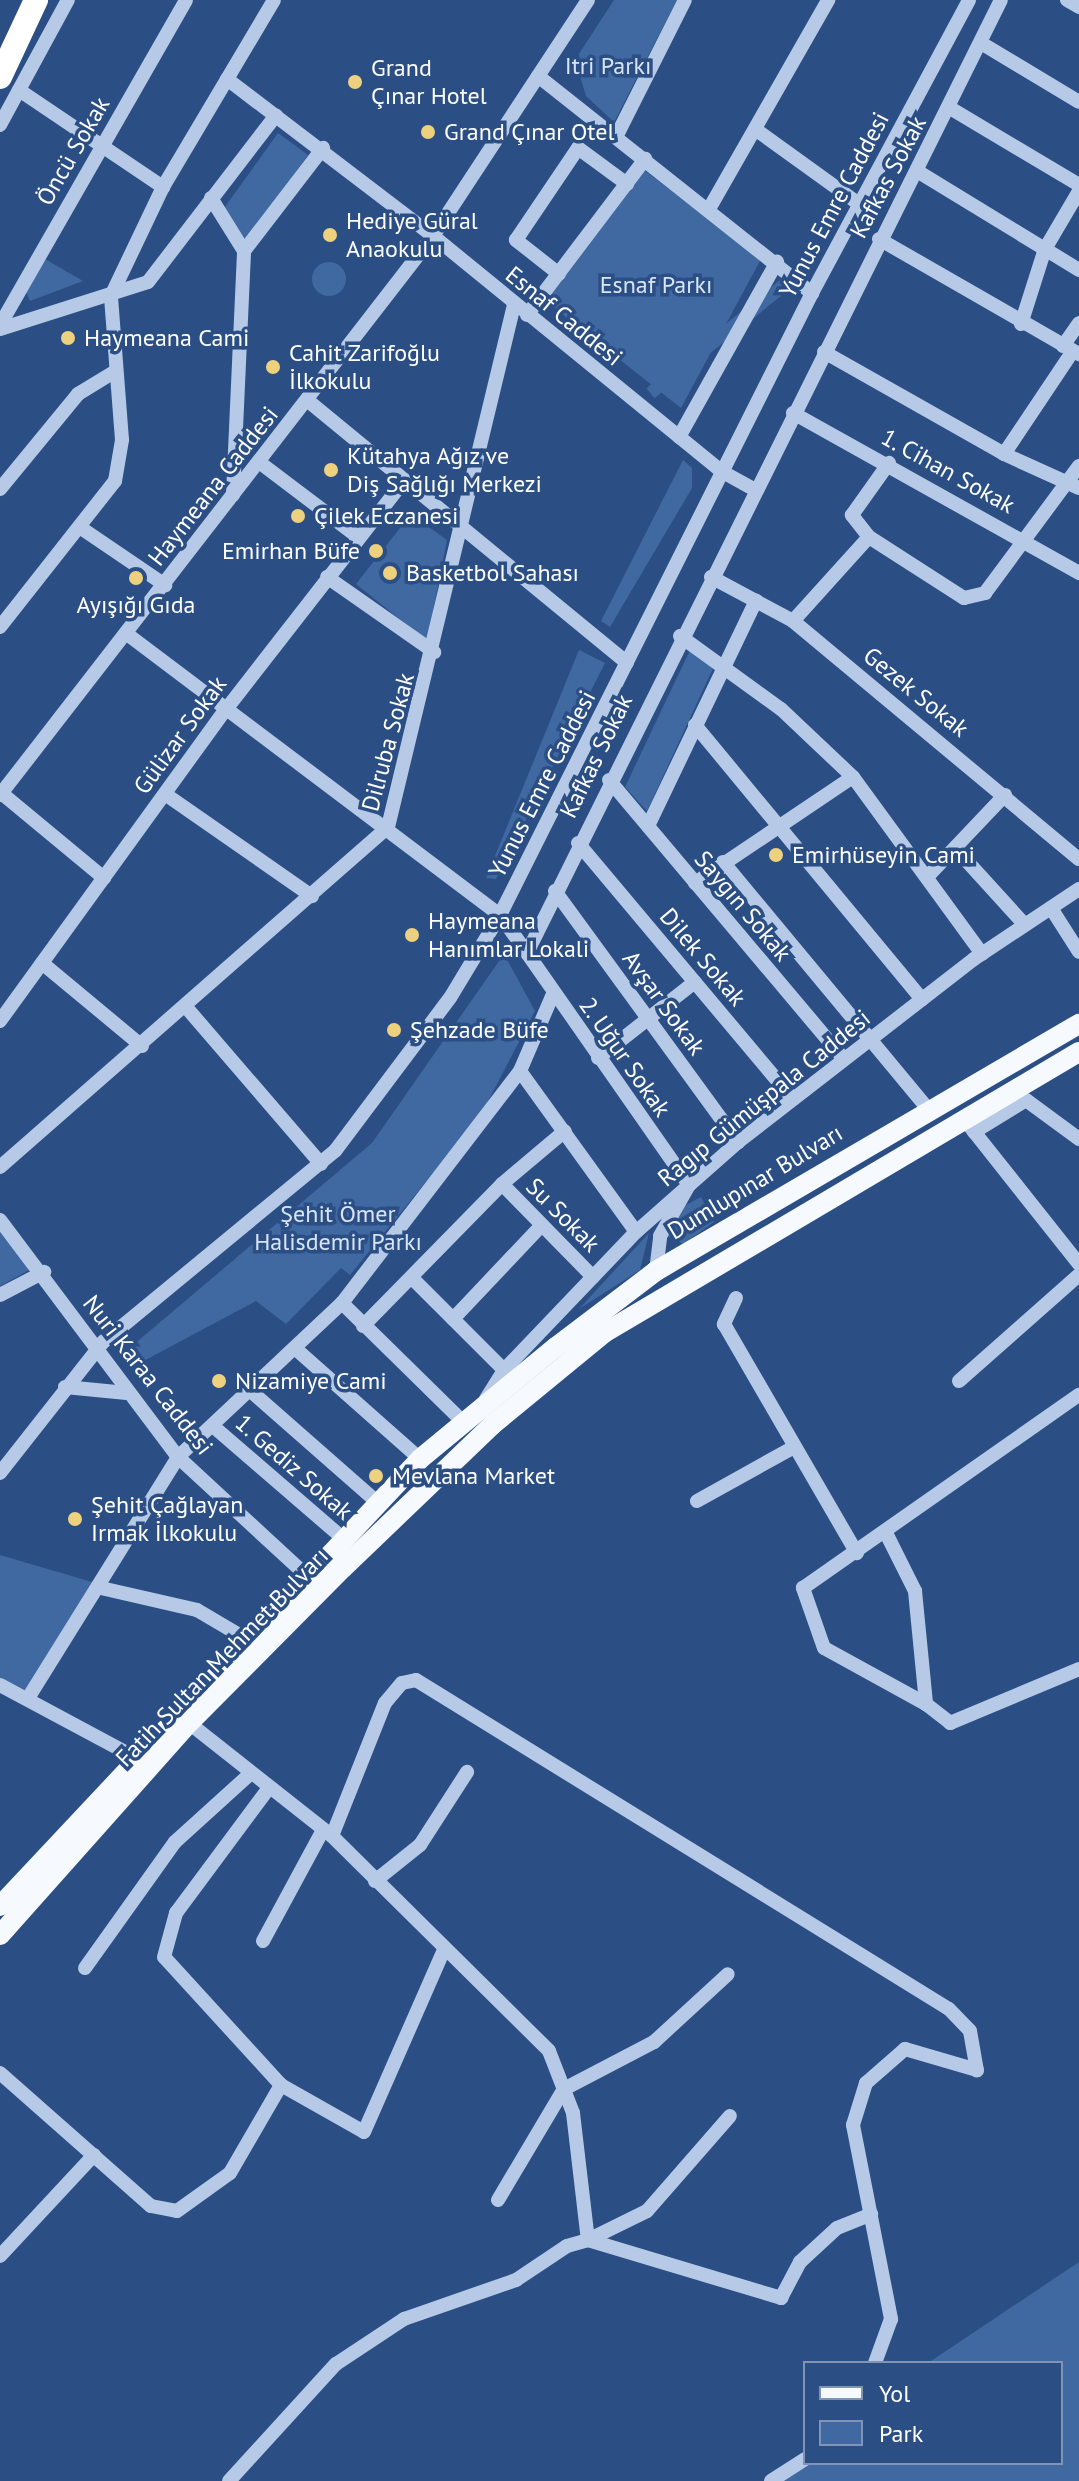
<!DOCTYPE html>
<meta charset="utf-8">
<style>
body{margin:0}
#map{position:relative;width:1079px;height:2481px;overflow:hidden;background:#2b4f85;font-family:"PT Sans",sans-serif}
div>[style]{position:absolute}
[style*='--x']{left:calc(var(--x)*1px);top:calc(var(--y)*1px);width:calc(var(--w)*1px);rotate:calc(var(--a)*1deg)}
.green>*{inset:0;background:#4068a1;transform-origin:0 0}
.round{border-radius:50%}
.minor>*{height:14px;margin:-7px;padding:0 7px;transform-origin:7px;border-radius:7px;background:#b6cae7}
.major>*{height:20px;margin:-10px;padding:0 10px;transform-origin:10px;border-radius:10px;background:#f6f9fe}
.highway>*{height:24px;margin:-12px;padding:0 12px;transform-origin:12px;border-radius:12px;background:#fff}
.dots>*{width:22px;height:22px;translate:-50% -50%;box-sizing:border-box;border:4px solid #2b4f85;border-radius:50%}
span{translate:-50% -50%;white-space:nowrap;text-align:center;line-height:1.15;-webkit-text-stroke:7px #2b4f85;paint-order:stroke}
.park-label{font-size:24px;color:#d9e5f6}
.poi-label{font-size:24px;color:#fff}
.left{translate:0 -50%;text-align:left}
.right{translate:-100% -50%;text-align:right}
.street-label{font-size:24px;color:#fff}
.legend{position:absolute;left:803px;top:2361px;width:260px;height:104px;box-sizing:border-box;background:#2b4f85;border:2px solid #8095b6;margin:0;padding:10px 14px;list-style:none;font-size:24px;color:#fff}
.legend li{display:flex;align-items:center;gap:16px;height:40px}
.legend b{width:40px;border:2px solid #8095b6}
</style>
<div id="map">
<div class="green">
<div style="clip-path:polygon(614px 0,677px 0,614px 122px,586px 96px,575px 60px)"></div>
<div style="clip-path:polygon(278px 133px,308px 155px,244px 245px,222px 211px)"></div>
<div style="clip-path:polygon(644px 170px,761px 259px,681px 408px,543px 299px)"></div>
<div style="clip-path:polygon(45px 259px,83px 281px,30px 301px,26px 292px)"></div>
<div class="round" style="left:312px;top:262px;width:34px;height:34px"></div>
<div style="left:780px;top:280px;width:13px;height:172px;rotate:51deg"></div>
<div style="clip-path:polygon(683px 460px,692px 468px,692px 488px,610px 627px,601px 621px)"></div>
<div style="clip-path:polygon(411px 514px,447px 540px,427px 641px,356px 584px)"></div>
<div style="clip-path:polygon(692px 646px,715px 664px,647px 811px,625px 787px)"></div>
<div style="clip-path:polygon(579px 650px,605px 663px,496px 879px,486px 878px)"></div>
<div style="clip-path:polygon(504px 954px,535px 1011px,482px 1113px,350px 1275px,341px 1268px,286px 1324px,256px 1301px,136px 1365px,126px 1351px,372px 1143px)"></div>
<div style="clip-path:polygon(701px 1197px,714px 1222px,683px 1244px,665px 1235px,684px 1206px)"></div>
<div style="clip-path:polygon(0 1231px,31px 1269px,0 1286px)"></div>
<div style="clip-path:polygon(649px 1233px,640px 1270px,579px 1309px)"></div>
<div style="clip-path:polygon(0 1555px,99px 1584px,27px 1691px,0 1680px)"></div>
<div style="clip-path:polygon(1079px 2262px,1079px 2481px,780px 2481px,805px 2463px,1061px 2463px,1061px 2363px,928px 2363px)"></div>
</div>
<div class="minor">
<div style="--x:1067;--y:0;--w:14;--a:30"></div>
<div style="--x:981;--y:43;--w:114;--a:31"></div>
<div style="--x:538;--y:76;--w:350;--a:38.4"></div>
<div style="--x:227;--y:79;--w:259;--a:37.3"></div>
<div style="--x:433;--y:236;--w:372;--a:39.2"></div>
<div style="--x:721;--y:471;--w:39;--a:29"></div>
<div style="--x:19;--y:90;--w:174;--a:34"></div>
<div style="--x:950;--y:108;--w:150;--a:30.8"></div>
<div style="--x:0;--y:125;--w:142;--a:-61.5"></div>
<div style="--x:755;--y:129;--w:128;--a:35.8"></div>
<div style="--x:616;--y:137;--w:153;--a:-63.3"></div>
<div style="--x:917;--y:171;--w:190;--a:31.4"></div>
<div style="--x:211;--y:198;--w:62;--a:58.1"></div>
<div style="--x:709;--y:209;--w:241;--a:-60.3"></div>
<div style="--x:879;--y:239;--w:231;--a:29.9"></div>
<div style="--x:559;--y:274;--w:55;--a:-141.7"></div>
<div style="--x:516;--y:240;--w:111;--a:-56"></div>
<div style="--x:578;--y:148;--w:61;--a:36.3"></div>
<div style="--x:527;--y:315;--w:196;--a:-52.9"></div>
<div style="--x:1021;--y:324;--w:79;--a:-72.3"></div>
<div style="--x:1045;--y:249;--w:67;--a:-59.6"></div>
<div style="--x:0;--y:325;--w:374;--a:-60.2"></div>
<div style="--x:0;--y:329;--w:155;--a:-17.6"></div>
<div style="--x:148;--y:282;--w:210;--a:-52.5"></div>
<div style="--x:1063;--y:346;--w:28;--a:-55"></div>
<div style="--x:824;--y:352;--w:207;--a:29.5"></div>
<div style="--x:1004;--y:454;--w:82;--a:24.4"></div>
<div style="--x:307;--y:400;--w:414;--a:39.4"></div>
<div style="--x:793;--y:413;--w:328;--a:29.2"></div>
<div style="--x:679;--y:437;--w:201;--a:-60.8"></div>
<div style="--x:1004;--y:454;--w:124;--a:-56.2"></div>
<div style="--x:259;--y:462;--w:124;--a:37.1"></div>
<div style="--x:0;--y:489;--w:123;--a:-50.6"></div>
<div style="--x:78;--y:394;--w:42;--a:-31.4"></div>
<div style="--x:233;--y:495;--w:244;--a:-87.4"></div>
<div style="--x:244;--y:251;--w:130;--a:-52.5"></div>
<div style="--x:81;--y:528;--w:102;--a:34.2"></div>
<div style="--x:869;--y:537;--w:113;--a:32.7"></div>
<div style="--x:964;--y:598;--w:22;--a:-13"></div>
<div style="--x:985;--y:593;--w:158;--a:-53.5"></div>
<div style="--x:327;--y:577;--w:131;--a:35"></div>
<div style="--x:711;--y:577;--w:93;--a:28.2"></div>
<div style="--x:793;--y:621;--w:372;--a:39.8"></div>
<div style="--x:793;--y:621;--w:113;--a:-47.9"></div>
<div style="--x:869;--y:537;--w:28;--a:-128"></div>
<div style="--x:852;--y:515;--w:64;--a:-54.6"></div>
<div style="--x:0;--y:627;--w:186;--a:-51.8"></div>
<div style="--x:115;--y:481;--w:42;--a:-80.3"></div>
<div style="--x:122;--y:440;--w:144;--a:-94.4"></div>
<div style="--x:111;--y:296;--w:121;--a:-64.5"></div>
<div style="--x:163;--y:187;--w:217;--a:-59.3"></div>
<div style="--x:127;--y:634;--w:467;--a:37"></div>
<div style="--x:500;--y:915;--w:47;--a:54.6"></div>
<div style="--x:680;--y:636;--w:125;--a:35.9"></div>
<div style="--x:781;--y:709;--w:99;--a:43.4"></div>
<div style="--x:853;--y:777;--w:219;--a:53.9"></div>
<div style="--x:695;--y:725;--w:356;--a:50.4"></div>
<div style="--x:609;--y:780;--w:365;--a:49.9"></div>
<div style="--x:0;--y:792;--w:135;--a:39.6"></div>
<div style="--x:165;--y:794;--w:179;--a:34.8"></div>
<div style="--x:0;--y:795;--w:707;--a:-52.24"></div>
<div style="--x:433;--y:236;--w:282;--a:-56.7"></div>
<div style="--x:648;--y:826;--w:250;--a:-64.4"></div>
<div style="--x:578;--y:843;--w:334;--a:50"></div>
<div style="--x:955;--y:848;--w:104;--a:47.7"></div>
<div style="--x:723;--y:862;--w:321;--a:50.3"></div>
<div style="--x:930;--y:874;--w:109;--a:-46.5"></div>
<div style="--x:695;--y:883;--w:190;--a:-33.9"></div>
<div style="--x:555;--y:891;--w:311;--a:53.9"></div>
<div style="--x:1051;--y:908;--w:52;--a:57.5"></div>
<div style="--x:42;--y:963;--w:130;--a:39.7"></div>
<div style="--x:186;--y:1007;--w:207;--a:49.3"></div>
<div style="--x:0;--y:1021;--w:382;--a:-54.1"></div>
<div style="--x:224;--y:712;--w:293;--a:-52.1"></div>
<div style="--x:598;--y:1058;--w:123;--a:-38.1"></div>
<div style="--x:520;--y:1071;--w:198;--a:54.2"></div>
<div style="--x:964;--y:1119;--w:185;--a:51.6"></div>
<div style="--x:974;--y:1132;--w:61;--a:-31.6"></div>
<div style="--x:1026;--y:1100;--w:66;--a:36.3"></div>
<div style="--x:0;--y:1167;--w:516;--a:-41.23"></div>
<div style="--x:388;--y:827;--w:537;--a:-76.43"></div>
<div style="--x:502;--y:1184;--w:130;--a:45.6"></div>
<div style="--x:0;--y:1220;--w:296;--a:53.1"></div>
<div style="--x:178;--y:1457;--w:178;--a:42.7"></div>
<div style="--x:656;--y:1271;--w:35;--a:-83"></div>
<div style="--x:660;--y:1236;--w:59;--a:-60.4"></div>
<div style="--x:689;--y:1185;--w:283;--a:-124.9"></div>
<div style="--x:527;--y:953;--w:1064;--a:-63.56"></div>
<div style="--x:412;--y:1278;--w:130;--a:45"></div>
<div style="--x:0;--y:1295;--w:50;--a:-27.6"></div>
<div style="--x:736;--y:1298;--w:29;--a:115"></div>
<div style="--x:724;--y:1324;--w:265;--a:59.9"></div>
<div style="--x:342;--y:1303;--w:171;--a:44.5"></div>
<div style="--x:453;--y:1319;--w:129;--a:-46.6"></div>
<div style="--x:363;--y:1326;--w:199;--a:-45.6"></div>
<div style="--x:502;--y:1184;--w:82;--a:-40.1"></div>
<div style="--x:297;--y:1350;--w:164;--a:41.5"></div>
<div style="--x:959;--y:1381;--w:160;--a:-41.5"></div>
<div style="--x:65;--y:1387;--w:62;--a:5.5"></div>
<div style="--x:253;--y:1393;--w:167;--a:41.3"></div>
<div style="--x:486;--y:1399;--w:34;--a:-58"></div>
<div style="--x:504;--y:1370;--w:191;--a:-46.3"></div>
<div style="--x:636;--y:1232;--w:136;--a:-41.4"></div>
<div style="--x:738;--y:1142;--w:299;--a:-37.8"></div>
<div style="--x:974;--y:959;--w:126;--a:-33.7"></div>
<div style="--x:214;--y:1427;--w:173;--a:40.8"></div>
<div style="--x:0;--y:1473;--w:167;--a:-51.8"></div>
<div style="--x:103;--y:1342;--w:301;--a:-39.5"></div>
<div style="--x:335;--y:1151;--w:191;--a:-53.1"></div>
<div style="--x:450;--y:998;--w:97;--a:-58.9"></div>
<div style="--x:500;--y:915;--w:696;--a:-63.36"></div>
<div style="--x:812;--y:293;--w:332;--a:-61.8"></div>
<div style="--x:697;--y:1501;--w:111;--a:-29.1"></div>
<div style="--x:886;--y:1533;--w:65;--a:63.4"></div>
<div style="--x:915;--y:1591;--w:114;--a:84.4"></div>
<div style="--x:926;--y:1704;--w:31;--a:38"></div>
<div style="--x:950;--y:1723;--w:140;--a:-22.7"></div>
<div style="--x:101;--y:1588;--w:98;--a:12.9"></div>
<div style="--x:197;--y:1610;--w:59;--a:30.5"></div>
<div style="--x:0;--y:1685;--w:157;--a:28.2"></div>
<div style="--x:30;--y:1695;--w:280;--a:-58.1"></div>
<div style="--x:178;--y:1457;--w:225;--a:-43.2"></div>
<div style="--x:342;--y:1303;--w:292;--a:-52.5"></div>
<div style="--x:520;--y:1071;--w:84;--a:-66.8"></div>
<div style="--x:926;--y:1704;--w:116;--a:-151.2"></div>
<div style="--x:824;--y:1648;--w:64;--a:-109.3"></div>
<div style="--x:803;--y:1588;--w:337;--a:-35"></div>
<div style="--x:189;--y:1723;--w:182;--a:38.3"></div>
<div style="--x:332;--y:1836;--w:305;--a:44.7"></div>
<div style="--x:549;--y:2051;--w:66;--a:68.8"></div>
<div style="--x:573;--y:2113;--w:128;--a:83.3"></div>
<div style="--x:588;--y:2240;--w:66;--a:-26.2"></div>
<div style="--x:647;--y:2211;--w:126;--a:-48.9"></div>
<div style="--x:332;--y:1836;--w:143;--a:-68.3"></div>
<div style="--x:385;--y:1703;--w:26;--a:-50"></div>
<div style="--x:402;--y:1683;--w:14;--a:-12"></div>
<div style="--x:416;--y:1680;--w:626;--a:31.69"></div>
<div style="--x:949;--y:2009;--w:30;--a:46"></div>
<div style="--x:970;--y:2031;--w:40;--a:80"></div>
<div style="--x:977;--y:2070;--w:75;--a:-163.7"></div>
<div style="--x:905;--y:2049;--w:52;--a:138.9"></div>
<div style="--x:866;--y:2083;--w:44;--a:107.2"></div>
<div style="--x:853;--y:2125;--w:198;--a:78.9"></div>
<div style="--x:891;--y:2319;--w:47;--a:110"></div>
<div style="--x:375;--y:1881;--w:58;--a:-38.7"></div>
<div style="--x:420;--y:1845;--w:87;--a:-57.2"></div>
<div style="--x:263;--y:1941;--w:126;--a:-61.6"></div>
<div style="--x:85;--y:1968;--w:155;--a:-54.5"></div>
<div style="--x:175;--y:1842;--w:103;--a:-42.2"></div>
<div style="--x:0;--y:2073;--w:201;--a:41.4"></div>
<div style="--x:151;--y:2206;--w:26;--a:11"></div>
<div style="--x:177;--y:2211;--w:65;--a:-35.6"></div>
<div style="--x:230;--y:2173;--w:102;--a:-59.9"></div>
<div style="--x:281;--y:2085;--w:173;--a:-132.4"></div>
<div style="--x:164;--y:1957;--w:46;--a:-74.7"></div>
<div style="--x:176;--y:1913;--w:156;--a:-53.4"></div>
<div style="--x:281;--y:2085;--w:95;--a:29.5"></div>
<div style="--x:364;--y:2132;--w:199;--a:-66.3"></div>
<div style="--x:498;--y:2200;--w:129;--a:-59.3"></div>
<div style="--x:564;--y:2089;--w:102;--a:-27.6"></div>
<div style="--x:654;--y:2042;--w:100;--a:-42.6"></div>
<div style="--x:0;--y:2256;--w:138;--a:-47.1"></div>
<div style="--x:229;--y:2481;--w:159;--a:-47.6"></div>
<div style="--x:336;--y:2364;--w:82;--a:-33.5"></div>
<div style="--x:404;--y:2319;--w:119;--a:-19.2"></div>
<div style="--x:516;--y:2280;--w:61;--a:-33.7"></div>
<div style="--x:567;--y:2246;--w:22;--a:-16"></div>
<div style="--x:588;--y:2240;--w:202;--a:16.7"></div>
<div style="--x:781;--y:2298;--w:41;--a:-62.2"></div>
<div style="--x:800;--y:2262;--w:50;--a:-42.6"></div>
<div style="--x:837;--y:2228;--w:37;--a:-22"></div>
<div style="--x:771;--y:2481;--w:40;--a:-32.9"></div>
</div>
<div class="major">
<div style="--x:0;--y:1906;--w:613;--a:-46.78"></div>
<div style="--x:420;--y:1459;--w:176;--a:-39.5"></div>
<div style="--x:556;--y:1347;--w:126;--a:-37.2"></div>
<div style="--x:656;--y:1271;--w:490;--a:-30.3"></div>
<div style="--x:0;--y:1935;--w:284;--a:-48.3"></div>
<div style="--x:189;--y:1723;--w:218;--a:-45.2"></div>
<div style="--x:343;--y:1568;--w:207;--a:-43.8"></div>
<div style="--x:492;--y:1425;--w:145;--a:-39.4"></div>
<div style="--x:604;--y:1333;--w:552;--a:-30.61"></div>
</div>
<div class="highway">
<div style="--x:0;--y:77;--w:85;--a:-64.9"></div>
</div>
<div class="dots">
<div style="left:355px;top:82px;background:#edd17e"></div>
<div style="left:428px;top:132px;background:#edd17e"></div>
<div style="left:330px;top:235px;background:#edd17e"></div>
<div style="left:68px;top:338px;background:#edd17e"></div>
<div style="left:273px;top:367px;background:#edd17e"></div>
<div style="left:331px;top:470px;background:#edd17e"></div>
<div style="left:298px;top:516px;background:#edd17e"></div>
<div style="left:376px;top:551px;background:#edd17e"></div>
<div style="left:390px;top:573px;background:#edd17e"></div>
<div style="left:136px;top:578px;background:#edd17e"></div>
<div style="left:776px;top:855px;background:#edd17e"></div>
<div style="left:412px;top:935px;background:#edd17e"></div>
<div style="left:394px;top:1030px;background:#edd17e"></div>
<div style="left:219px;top:1381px;background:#edd17e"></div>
<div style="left:376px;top:1476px;background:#edd17e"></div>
<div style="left:75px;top:1519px;background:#edd17e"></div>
</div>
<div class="park-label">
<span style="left:608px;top:66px">Itri Parkı</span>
<span style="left:656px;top:285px">Esnaf Parkı</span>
<span style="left:338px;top:1228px">Şehit Ömer<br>Halisdemir Parkı</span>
</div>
<div class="poi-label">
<span class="left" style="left:371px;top:82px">Grand<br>Çınar Hotel</span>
<span class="left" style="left:444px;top:132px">Grand Çınar Otel</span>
<span class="left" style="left:346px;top:235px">Hediye Güral<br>Anaokulu</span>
<span class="left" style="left:84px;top:338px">Haymeana Cami</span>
<span class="left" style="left:289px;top:367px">Cahit Zarifoğlu<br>İlkokulu</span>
<span class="left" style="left:347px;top:470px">Kütahya Ağız ve<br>Diş Sağlığı Merkezi</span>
<span class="left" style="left:314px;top:516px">Çilek Eczanesi</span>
<span class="right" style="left:360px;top:551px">Emirhan Büfe</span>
<span class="left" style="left:406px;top:573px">Basketbol Sahası</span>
<span style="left:136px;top:605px">Ayışığı Gıda</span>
<span class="left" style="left:792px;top:855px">Emirhüseyin Cami</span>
<span class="left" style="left:428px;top:935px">Haymeana<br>Hanımlar Lokali</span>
<span class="left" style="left:410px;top:1030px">Şehzade Büfe</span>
<span class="left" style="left:235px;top:1381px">Nizamiye Cami</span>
<span class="left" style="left:392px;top:1476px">Mevlana Market</span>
<span class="left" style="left:91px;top:1519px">Şehit Çağlayan<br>Irmak İlkokulu</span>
</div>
<div class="street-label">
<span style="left:73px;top:151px;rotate:-60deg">Öncü Sokak</span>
<span style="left:888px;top:177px;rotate:-62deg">Kafkas Sokak</span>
<span style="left:834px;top:205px;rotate:-62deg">Yunus Emre Caddesi</span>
<span style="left:564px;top:316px;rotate:39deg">Esnaf Caddesi</span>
<span style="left:948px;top:471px;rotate:29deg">1. Cihan Sokak</span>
<span style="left:213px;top:486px;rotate:-52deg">Haymeana Caddesi</span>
<span style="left:916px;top:692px;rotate:39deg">Gezek Sokak</span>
<span style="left:180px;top:735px;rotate:-54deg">Gülizar Sokak</span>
<span style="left:388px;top:742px;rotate:-75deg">Dilruba Sokak</span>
<span style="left:596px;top:756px;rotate:-64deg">Kafkas Sokak</span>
<span style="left:542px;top:784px;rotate:-63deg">Yunus Emre Caddesi</span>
<span style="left:743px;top:906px;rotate:50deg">Saygın Sokak</span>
<span style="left:703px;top:957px;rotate:50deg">Dilek Sokak</span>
<span style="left:664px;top:1003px;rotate:54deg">Avşar Sokak</span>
<span style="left:625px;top:1057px;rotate:55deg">2. Uğur Sokak</span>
<span style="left:764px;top:1098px;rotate:-39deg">Ragıp Gümüşpala Caddesi</span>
<span style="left:755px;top:1182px;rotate:-31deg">Dumlupınar Bulvarı</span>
<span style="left:563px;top:1215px;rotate:45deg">Su Sokak</span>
<span style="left:148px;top:1375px;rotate:52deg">Nuri Karaa Caddesi</span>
<span style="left:294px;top:1467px;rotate:41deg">1. Gediz Sokak</span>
<span style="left:222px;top:1657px;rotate:-46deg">Fatih Sultan Mehmet Bulvarı</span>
</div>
<ul class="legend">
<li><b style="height:10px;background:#f6f9fe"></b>Yol</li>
<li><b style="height:22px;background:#4068a1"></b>Park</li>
</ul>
</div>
